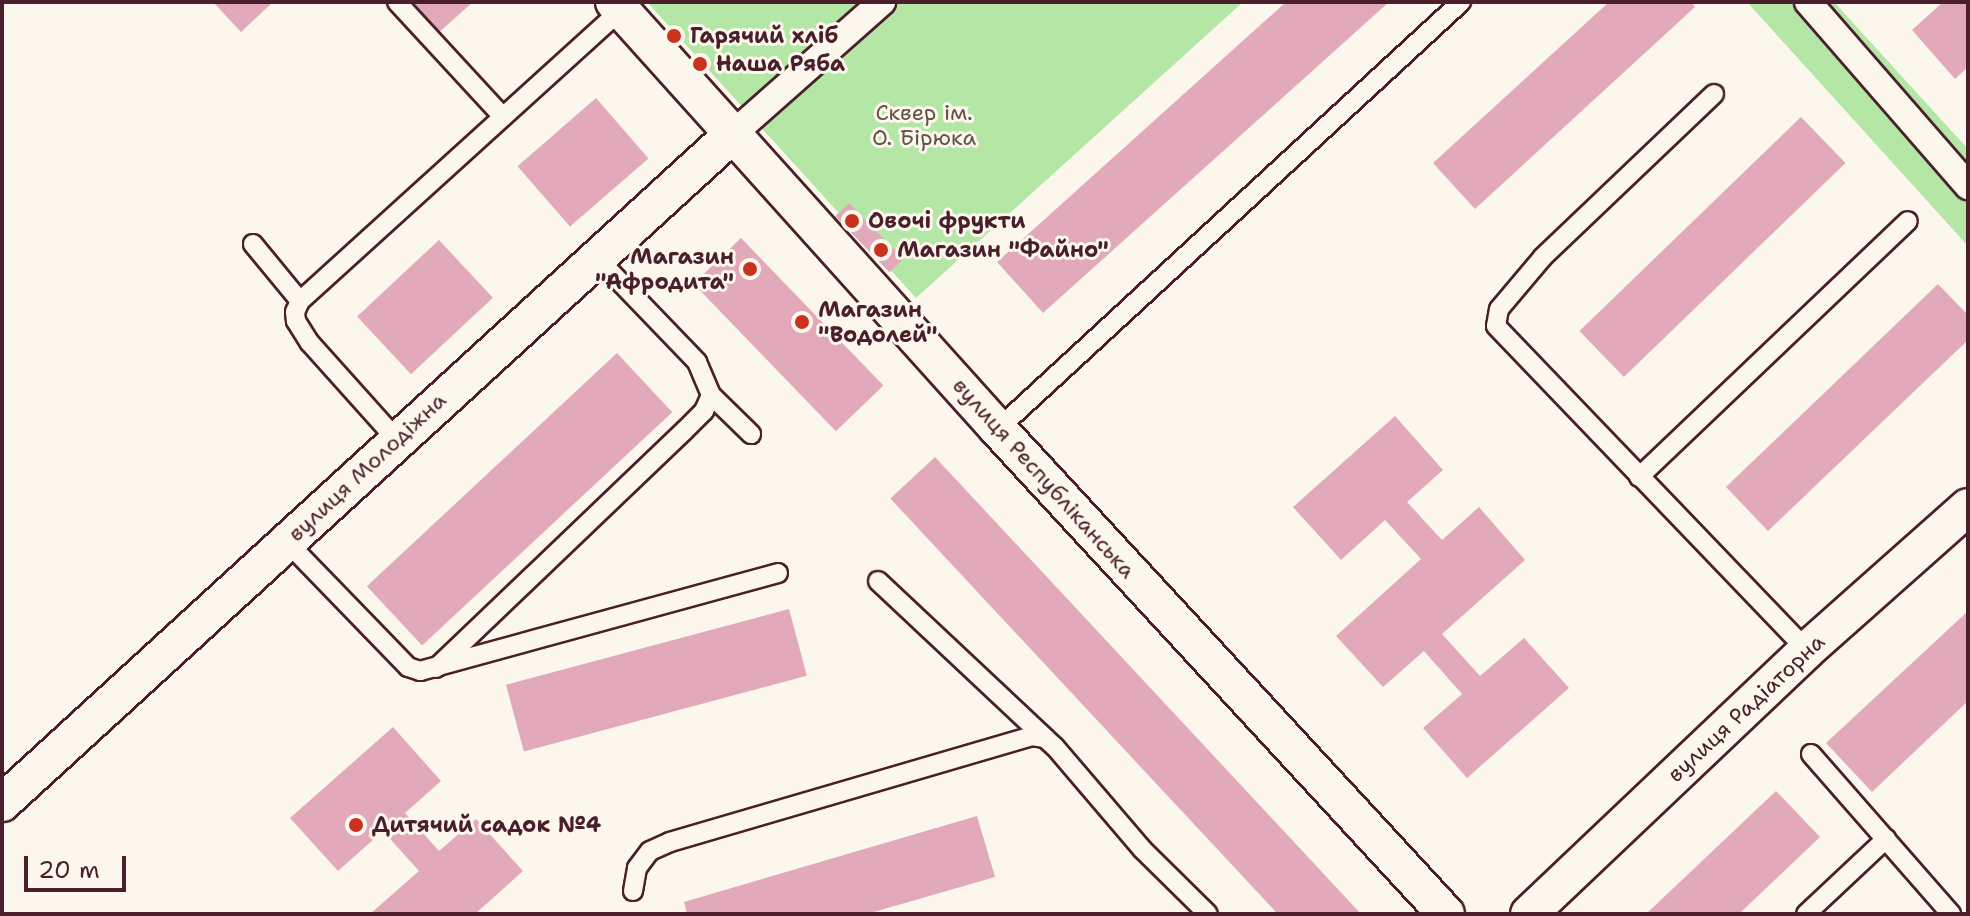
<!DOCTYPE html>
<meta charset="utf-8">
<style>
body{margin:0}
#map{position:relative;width:1970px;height:916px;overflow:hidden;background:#fbf7ec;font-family:"Shantell Sans",sans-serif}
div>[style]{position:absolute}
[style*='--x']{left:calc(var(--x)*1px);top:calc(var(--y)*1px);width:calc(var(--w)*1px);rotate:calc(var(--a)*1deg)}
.green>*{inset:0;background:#b4e6a6}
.building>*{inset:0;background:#e2a9ba;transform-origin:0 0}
.roads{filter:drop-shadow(2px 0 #4a1f2b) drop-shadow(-2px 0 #4a1f2b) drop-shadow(0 2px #4a1f2b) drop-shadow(0 -2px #4a1f2b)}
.service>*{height:18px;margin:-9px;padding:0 9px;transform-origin:9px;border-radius:9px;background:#fbf7ec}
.pedestrian>*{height:26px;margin:-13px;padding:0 13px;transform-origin:13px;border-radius:13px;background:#fbf7ec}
.minor>*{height:36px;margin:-18px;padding:0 18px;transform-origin:18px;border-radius:18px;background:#fbf7ec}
.dots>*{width:22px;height:22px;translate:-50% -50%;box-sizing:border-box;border:4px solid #fbf7ec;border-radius:50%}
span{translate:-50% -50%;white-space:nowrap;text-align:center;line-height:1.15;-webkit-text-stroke:6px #fbf7ec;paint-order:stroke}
.poi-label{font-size:22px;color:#4a1f2b;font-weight:700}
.left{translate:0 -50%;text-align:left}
.right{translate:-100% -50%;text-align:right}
.park-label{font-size:22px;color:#64514a}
.street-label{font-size:22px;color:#4a1f2b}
.frame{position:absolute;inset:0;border:4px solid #4a1f2b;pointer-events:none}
.scale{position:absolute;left:24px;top:856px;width:102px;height:36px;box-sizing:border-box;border:4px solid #4a1f2b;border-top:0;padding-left:10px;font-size:24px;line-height:28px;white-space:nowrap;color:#4a1f2b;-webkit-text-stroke:6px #fbf7ec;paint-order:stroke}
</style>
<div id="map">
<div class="green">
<div style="clip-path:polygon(647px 2px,1243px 2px,916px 298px)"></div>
<div style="clip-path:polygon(1747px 2px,1834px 2px,1968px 149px,1968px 246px)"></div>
</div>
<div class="building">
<div style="clip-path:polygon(213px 2px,273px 2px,241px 32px)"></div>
<div style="clip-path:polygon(406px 2px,473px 2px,436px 35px)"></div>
<div style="clip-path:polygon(1286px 2px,1389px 2px,1043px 313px,997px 262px)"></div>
<div style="clip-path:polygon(1609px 2px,1691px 2px,1695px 7px,1475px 209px,1433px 163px)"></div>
<div style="clip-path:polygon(1943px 2px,1968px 2px,1968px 67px,1955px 79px,1912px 30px)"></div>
<div style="clip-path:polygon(675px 24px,685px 36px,676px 44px,664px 33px)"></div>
<div style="left:702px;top:53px;width:18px;height:14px;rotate:52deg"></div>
<div style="left:596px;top:98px;width:80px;height:104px;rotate:49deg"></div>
<div style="left:1801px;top:117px;width:64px;height:308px;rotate:46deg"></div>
<div style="left:849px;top:203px;width:78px;height:19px;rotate:46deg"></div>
<div style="left:741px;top:238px;width:205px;height:66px;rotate:46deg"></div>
<div style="left:439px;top:240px;width:79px;height:112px;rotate:47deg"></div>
<div style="clip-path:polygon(1938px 284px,1968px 315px,1968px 340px,1768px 531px,1726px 487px)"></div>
<div style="left:617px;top:353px;width:81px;height:342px;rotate:47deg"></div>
<div style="clip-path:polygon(1395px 416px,1443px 470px,1407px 502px,1442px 540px,1479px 507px,1525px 560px,1442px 634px,1480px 676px,1524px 638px,1569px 688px,1467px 778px,1423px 728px,1462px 694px,1424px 651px,1383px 687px,1336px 636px,1421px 559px,1385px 520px,1341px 560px,1293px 507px)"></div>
<div style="left:935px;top:457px;width:623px;height:61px;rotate:47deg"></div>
<div style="left:789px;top:609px;width:69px;height:293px;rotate:75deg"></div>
<div style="clip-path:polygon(1968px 611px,1968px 701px,1872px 792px,1826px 743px)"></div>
<div style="clip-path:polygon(393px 727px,441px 781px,405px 813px,439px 851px,476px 819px,523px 871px,475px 914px,370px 914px,419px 871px,383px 831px,338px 871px,290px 818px)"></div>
<div style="clip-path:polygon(1776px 791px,1820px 837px,1739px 914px,1646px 914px)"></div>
<div style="clip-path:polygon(977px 816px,995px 877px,867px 914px,687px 914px,684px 902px)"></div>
</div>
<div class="roads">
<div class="service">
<div style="--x:397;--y:2;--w:156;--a:47.3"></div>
<div style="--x:1714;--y:94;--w:236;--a:136.4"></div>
<div style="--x:1543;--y:257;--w:68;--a:130.2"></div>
<div style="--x:1499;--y:309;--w:17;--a:100"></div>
<div style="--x:1496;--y:326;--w:449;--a:46.2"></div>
<div style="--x:253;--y:244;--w:74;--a:50.5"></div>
<div style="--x:300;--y:301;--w:12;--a:114"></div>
<div style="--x:295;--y:312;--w:9;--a:84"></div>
<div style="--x:296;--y:321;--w:26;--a:58"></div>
<div style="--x:310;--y:343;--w:129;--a:48.1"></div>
<div style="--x:598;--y:259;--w:143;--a:46.1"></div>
<div style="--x:697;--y:362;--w:36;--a:67"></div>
<div style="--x:711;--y:395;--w:56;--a:44.3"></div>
<div style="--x:300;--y:301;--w:433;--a:-42.2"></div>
<div style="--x:998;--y:429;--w:630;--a:-42.68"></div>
<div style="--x:1639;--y:477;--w:371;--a:-43.6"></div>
<div style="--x:287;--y:542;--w:174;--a:45.9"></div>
<div style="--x:408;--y:667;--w:13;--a:18"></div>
<div style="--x:420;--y:671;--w:371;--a:-15.3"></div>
<div style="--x:878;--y:581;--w:229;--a:43.2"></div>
<div style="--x:436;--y:668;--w:344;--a:-43.7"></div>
<div style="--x:685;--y:430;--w:27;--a:-45"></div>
<div style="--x:704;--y:411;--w:17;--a:-66"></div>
<div style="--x:1811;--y:754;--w:213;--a:48.8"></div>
<div style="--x:633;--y:891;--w:23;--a:-80"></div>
<div style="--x:637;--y:868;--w:21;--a:-53"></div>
<div style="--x:650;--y:851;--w:22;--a:-24"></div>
<div style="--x:670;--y:842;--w:377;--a:-16.3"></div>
<div style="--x:1032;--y:736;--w:13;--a:9"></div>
<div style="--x:1045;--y:738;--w:13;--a:42"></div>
<div style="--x:1055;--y:747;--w:135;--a:49.5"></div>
<div style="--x:1143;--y:850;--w:91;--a:44.6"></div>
<div style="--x:1806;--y:914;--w:110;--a:-43.2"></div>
</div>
<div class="pedestrian">
<div style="--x:1808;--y:2;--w:244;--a:49"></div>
<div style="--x:734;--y:133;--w:198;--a:-41.5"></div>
</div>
<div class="minor">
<div style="--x:614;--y:2;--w:574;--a:48.04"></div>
<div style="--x:998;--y:429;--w:660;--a:47.27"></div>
<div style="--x:2;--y:803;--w:992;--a:-42.47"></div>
<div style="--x:1529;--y:914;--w:383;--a:-43.5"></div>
<div style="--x:1807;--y:650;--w:215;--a:-41.6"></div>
</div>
</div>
<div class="dots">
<div style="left:674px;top:36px;background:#c8321e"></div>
<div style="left:700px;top:64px;background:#c8321e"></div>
<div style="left:852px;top:221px;background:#c8321e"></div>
<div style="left:881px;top:250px;background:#c8321e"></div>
<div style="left:750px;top:269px;background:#c8321e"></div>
<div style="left:802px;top:322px;background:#c8321e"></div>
<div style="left:356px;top:825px;background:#c8321e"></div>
</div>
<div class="poi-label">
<span class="left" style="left:690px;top:36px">Гарячий хліб</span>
<span class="left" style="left:716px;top:64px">Наша Ряба</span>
<span class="left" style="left:868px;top:221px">Овочі фрукти</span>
<span class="left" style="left:897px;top:250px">Магазин "Файно"</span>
<span class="right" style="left:734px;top:269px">Магазин<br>"Афродита"</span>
<span class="left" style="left:818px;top:322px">Магазин<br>"Водолей"</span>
<span class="left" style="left:372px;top:825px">Дитячий садок №4</span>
</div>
<div class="park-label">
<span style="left:924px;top:125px">Сквер ім.<br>О. Бірюка</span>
</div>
<div class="street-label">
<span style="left:367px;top:467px;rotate:-43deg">вулиця Молодіжна</span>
<span style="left:1044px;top:478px;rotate:48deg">вулиця Республіканська</span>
<span style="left:1746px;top:708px;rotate:-43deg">вулиця Радіаторна</span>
</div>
<div class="frame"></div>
<div class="scale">20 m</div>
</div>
